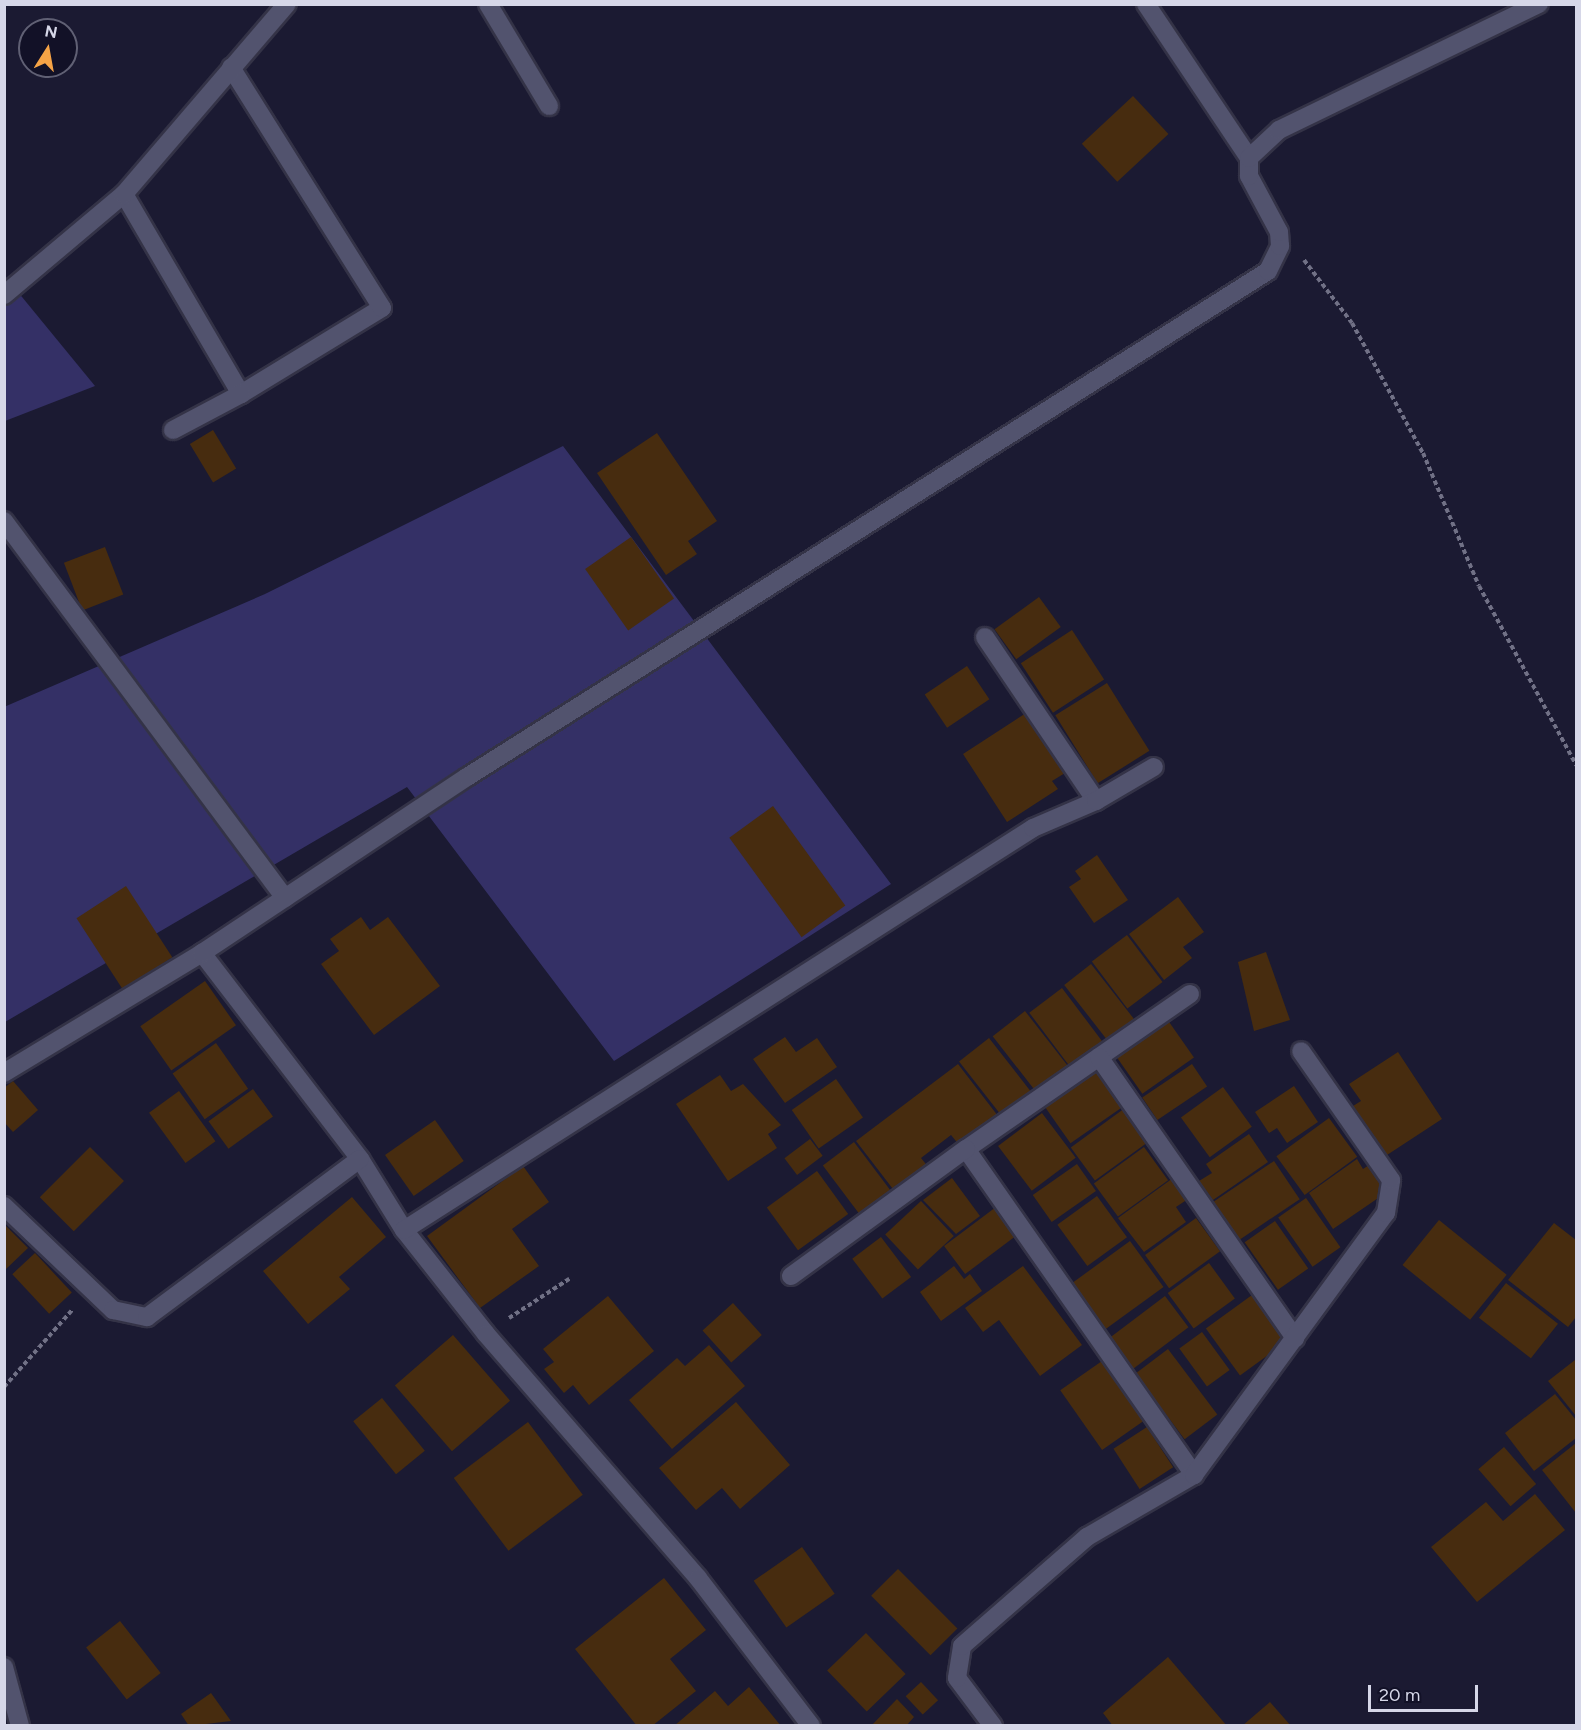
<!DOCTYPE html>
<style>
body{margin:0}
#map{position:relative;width:1581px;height:1730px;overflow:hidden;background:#1b1a32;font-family:Figtree,sans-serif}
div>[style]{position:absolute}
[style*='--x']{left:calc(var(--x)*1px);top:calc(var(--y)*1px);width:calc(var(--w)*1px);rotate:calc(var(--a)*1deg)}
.green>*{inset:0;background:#343066}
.building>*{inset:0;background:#472c0f;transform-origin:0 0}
.path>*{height:4px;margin-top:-2px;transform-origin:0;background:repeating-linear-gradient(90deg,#717186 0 4.5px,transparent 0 7.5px)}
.roads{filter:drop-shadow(2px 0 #343347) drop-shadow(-2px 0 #343347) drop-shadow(0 2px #343347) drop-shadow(0 -2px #343347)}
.minor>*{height:18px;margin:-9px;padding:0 9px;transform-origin:9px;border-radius:9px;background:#52536e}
span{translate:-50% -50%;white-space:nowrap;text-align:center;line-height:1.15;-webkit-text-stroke:6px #121127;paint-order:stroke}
.frame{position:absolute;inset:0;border:6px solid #d6d7e8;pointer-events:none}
.north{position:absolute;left:18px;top:18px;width:60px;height:60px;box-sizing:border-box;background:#121127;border:2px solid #606074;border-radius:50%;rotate:11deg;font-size:16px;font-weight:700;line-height:24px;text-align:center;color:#d6d7e8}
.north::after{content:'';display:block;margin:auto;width:21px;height:27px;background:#f5a346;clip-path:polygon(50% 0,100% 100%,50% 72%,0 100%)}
.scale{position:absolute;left:1368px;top:1685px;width:110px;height:27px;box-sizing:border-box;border:3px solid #d6d7e8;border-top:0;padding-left:8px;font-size:18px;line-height:21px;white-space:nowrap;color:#d6d7e8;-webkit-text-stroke:4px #121127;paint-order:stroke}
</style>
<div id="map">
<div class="green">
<div style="clip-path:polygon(4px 275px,95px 386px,5px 421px,4px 421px)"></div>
<div style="clip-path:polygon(563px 446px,891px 884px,614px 1061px,407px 787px,5px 1022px,4px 707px,265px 594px)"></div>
</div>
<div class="building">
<div style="left:1133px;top:96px;width:52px;height:70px;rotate:47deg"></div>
<div style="left:213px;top:430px;width:45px;height:27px;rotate:59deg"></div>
<div style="clip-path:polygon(657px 433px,717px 521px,688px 541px,697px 554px,666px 575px,597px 473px)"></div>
<div style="left:631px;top:537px;width:75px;height:56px;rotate:55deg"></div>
<div style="left:105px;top:547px;width:51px;height:44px;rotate:69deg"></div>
<div style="left:1039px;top:597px;width:37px;height:55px;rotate:54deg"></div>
<div style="left:1072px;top:630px;width:59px;height:61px;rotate:57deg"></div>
<div style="left:967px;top:666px;width:40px;height:51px;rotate:56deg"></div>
<div style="left:1107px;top:683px;width:80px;height:61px;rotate:58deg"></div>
<div style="clip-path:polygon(1026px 713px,1065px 773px,1052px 781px,1058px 789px,1007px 822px,963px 754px)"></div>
<div style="left:773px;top:806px;width:123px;height:54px;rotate:54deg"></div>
<div style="clip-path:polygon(1097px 855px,1128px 900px,1094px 923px,1069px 887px,1081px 879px,1075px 871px)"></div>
<div style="left:126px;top:886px;width:85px;height:59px;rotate:57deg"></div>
<div style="clip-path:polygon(1178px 897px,1204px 932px,1183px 947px,1192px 958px,1164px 980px,1129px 934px)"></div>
<div style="clip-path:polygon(361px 917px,370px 930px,388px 917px,440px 986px,374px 1035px,321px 964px,339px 951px,330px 939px)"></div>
<div style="left:1127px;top:935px;width:59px;height:44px;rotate:53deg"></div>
<div style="clip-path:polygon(1266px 952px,1290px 1020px,1254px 1031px,1238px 962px)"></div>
<div style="left:1091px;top:964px;width:71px;height:34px;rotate:52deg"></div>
<div style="left:205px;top:981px;width:54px;height:79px;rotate:55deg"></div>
<div style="left:1062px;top:988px;width:68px;height:41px;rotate:53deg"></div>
<div style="left:1025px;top:1011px;width:71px;height:41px;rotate:52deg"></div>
<div style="left:1167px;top:1019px;width:47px;height:63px;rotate:55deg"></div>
<div style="clip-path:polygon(785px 1037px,796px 1052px,817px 1038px,837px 1067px,785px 1103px,753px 1059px)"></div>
<div style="left:989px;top:1038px;width:71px;height:38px;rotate:52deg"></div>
<div style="left:216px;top:1043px;width:56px;height:53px;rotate:55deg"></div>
<div style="clip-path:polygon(1398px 1052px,1442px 1119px,1387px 1155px,1353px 1106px,1361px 1101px,1349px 1084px)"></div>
<div style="clip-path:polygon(958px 1064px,998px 1116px,960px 1146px,951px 1135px,921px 1158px,929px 1168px,896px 1193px,856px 1141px)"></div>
<div style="left:1192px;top:1064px;width:27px;height:60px;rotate:56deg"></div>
<div style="left:1094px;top:1067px;width:49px;height:63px;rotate:55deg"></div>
<div style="clip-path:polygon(720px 1075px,731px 1091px,743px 1084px,781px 1125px,768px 1134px,777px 1148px,728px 1181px,676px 1104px)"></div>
<div style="left:836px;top:1079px;width:47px;height:54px;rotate:55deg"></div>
<div style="clip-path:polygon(13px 1081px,38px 1110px,13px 1132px,4px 1122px,4px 1088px)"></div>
<div style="clip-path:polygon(1294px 1086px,1318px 1122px,1287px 1143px,1277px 1128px,1269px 1133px,1255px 1112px)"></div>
<div style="left:1223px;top:1087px;width:49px;height:52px;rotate:54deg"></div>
<div style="left:253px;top:1089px;width:34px;height:55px;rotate:54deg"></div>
<div style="left:179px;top:1091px;width:62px;height:37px;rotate:54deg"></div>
<div style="left:1125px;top:1108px;width:41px;height:67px;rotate:54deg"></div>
<div style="left:1042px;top:1113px;width:56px;height:55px;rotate:53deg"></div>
<div style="left:1329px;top:1118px;width:48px;height:65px;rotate:54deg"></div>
<div style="left:435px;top:1120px;width:50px;height:61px;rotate:55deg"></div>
<div style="clip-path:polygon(1249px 1134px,1268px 1162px,1213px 1200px,1199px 1181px,1212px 1173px,1206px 1164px)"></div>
<div style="left:810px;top:1139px;width:21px;height:32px;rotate:53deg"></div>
<div style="left:854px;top:1142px;width:66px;height:39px;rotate:53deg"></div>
<div style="left:90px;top:1147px;width:48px;height:71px;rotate:45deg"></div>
<div style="left:1144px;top:1147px;width:41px;height:62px;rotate:54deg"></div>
<div style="clip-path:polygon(1357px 1159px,1363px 1169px,1369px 1165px,1387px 1192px,1333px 1229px,1309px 1193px)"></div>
<div style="left:1274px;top:1161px;width:46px;height:73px;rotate:56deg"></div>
<div style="left:1077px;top:1164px;width:33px;height:54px;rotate:55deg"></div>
<div style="clip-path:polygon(523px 1166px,549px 1202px,512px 1229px,539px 1266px,480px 1308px,427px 1236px)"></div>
<div style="left:817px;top:1171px;width:53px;height:62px;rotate:54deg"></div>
<div style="clip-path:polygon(952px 1178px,980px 1216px,956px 1234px,923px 1200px)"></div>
<div style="clip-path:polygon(1173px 1178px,1188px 1199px,1176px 1207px,1186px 1222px,1144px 1252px,1118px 1218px)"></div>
<div style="left:1097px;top:1196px;width:51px;height:49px;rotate:54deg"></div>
<div style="clip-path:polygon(352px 1197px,386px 1237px,339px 1277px,350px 1289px,308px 1324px,263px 1271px)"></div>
<div style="left:1306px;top:1198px;width:60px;height:34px;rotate:55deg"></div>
<div style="left:921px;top:1201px;width:48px;height:49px;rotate:47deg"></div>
<div style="left:996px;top:1207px;width:35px;height:65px;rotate:53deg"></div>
<div style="left:1196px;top:1218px;width:41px;height:63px;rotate:54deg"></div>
<div style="left:1439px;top:1220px;width:87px;height:58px;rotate:39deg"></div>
<div style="left:1275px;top:1221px;width:58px;height:37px;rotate:55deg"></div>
<div style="clip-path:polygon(1554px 1223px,1576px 1240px,1576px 1317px,1568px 1327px,1508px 1280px)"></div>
<div style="clip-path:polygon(4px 1224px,28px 1248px,4px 1271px)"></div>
<div style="left:881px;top:1237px;width:50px;height:36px;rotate:53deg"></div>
<div style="left:1130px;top:1241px;width:57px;height:74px;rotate:54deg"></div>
<div style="left:35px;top:1253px;width:54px;height:31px;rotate:47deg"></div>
<div style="left:1209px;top:1263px;width:44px;height:51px;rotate:54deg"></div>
<div style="clip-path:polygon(954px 1266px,964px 1279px,970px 1274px,982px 1291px,941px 1321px,920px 1292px)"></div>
<div style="clip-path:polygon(1023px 1266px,1082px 1345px,1040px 1376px,999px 1320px,983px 1332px,965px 1308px)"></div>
<div style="left:1506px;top:1283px;width:66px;height:44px;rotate:38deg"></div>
<div style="left:1252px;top:1295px;width:58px;height:57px;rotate:54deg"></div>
<div style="clip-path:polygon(608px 1296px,654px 1351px,589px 1405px,573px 1385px,564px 1393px,544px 1369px,554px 1362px,543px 1349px)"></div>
<div style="left:1165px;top:1296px;width:39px;height:70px;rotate:53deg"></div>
<div style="left:733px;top:1303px;width:43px;height:41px;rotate:48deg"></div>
<div style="left:1202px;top:1332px;width:47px;height:28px;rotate:54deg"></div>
<div style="left:453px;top:1335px;width:87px;height:77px;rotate:49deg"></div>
<div style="clip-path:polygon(709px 1345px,745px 1386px,672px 1449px,629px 1400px,677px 1358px,685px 1366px)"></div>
<div style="left:1168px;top:1349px;width:82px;height:41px;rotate:53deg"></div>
<div style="clip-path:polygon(1575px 1360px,1576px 1363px,1576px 1416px,1548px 1381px)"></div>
<div style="left:1102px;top:1361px;width:73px;height:51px;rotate:55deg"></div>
<div style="clip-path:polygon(1555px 1394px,1576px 1420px,1576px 1438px,1534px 1471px,1505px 1433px)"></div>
<div style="left:382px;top:1398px;width:68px;height:37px;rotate:51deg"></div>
<div style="clip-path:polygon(736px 1402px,790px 1465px,740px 1509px,722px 1488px,696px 1510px,659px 1468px)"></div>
<div style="left:528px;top:1422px;width:91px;height:93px;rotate:53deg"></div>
<div style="left:1147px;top:1427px;width:48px;height:40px;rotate:57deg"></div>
<div style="clip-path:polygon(1576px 1443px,1576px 1513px,1542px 1470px)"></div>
<div style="left:1504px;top:1447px;width:49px;height:34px;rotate:49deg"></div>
<div style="clip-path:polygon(1535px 1494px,1565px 1530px,1477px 1602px,1431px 1547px,1486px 1502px,1503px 1521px)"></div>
<div style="left:802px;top:1547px;width:57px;height:59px;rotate:55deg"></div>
<div style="left:898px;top:1569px;width:84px;height:38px;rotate:45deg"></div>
<div style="clip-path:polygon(664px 1578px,706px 1630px,670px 1659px,696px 1691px,652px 1726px,637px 1726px,575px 1649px)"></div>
<div style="left:120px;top:1621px;width:66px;height:43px;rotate:52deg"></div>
<div style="left:866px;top:1633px;width:57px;height:54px;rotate:46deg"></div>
<div style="clip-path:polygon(1168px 1657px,1227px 1726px,1113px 1726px,1103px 1713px)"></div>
<div style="left:921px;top:1682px;width:25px;height:21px;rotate:47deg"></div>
<div style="clip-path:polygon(749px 1687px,781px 1726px,674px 1726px,715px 1691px,728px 1706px)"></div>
<div style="clip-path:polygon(211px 1693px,231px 1721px,189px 1726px,181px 1714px)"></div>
<div style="clip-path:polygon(897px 1699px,914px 1717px,906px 1726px,871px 1726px)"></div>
<div style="clip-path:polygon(1270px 1702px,1291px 1726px,1242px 1726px)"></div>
</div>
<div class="path">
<div style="--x:1304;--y:260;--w:79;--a:52.7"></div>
<div style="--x:1352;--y:323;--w:148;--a:61.4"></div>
<div style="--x:1423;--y:453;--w:144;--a:67.2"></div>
<div style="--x:1479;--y:586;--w:204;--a:61.5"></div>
<div style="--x:509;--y:1318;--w:72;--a:-33"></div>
<div style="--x:4;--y:1387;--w:104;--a:-48.5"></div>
</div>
<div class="roads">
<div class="minor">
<div style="--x:488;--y:4;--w:119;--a:59.1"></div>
<div style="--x:1146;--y:4;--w:185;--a:56.2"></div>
<div style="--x:124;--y:194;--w:232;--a:59.7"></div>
<div style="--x:241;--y:394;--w:165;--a:-31.4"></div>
<div style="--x:382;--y:308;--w:284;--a:-122.1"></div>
<div style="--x:4;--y:295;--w:157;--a:-40.1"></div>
<div style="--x:124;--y:194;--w:250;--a:-49.4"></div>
<div style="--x:173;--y:430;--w:77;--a:-27.9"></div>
<div style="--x:4;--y:521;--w:470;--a:53.3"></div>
<div style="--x:985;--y:637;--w:198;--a:55.9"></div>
<div style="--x:202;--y:953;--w:260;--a:52.5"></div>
<div style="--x:360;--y:1159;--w:84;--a:58.2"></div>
<div style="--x:404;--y:1230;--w:132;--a:51.7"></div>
<div style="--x:486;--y:1334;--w:323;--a:49"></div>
<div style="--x:698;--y:1578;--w:186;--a:52.6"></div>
<div style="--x:1190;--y:994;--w:272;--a:145.3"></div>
<div style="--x:966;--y:1149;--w:398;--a:55"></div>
<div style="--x:1099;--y:1057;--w:343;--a:55.1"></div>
<div style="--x:4;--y:1073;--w:232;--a:-31.2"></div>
<div style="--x:202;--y:953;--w:318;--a:-33.6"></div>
<div style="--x:467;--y:777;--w:947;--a:-32.28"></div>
<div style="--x:1268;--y:271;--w:28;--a:-64"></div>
<div style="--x:1280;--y:246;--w:14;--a:-94"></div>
<div style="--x:1279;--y:232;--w:64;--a:-118.2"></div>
<div style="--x:1249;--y:176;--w:18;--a:-90"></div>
<div style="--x:1249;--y:158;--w:41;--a:-43"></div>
<div style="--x:1279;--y:130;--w:289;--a:-25.9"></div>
<div style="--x:4;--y:1206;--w:151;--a:43.7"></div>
<div style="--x:113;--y:1310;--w:35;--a:12"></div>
<div style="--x:147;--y:1317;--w:265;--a:-36.6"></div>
<div style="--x:404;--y:1230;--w:746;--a:-32.58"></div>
<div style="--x:1033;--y:828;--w:69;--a:-23.2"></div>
<div style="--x:1096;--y:801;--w:67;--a:-30.4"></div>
<div style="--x:791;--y:1276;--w:216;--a:-36"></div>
<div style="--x:4;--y:1667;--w:61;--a:74.8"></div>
<div style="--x:993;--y:1726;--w:60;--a:-126.9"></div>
<div style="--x:957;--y:1678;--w:32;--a:-81"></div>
<div style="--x:962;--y:1646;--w:166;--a:-41.1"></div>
<div style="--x:1087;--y:1537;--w:124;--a:-30.1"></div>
<div style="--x:1194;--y:1475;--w:325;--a:-53.8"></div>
<div style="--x:1386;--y:1213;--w:33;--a:-81"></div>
<div style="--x:1391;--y:1180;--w:157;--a:-124.9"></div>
</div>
</div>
<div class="frame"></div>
<div class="north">N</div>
<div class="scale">20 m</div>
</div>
